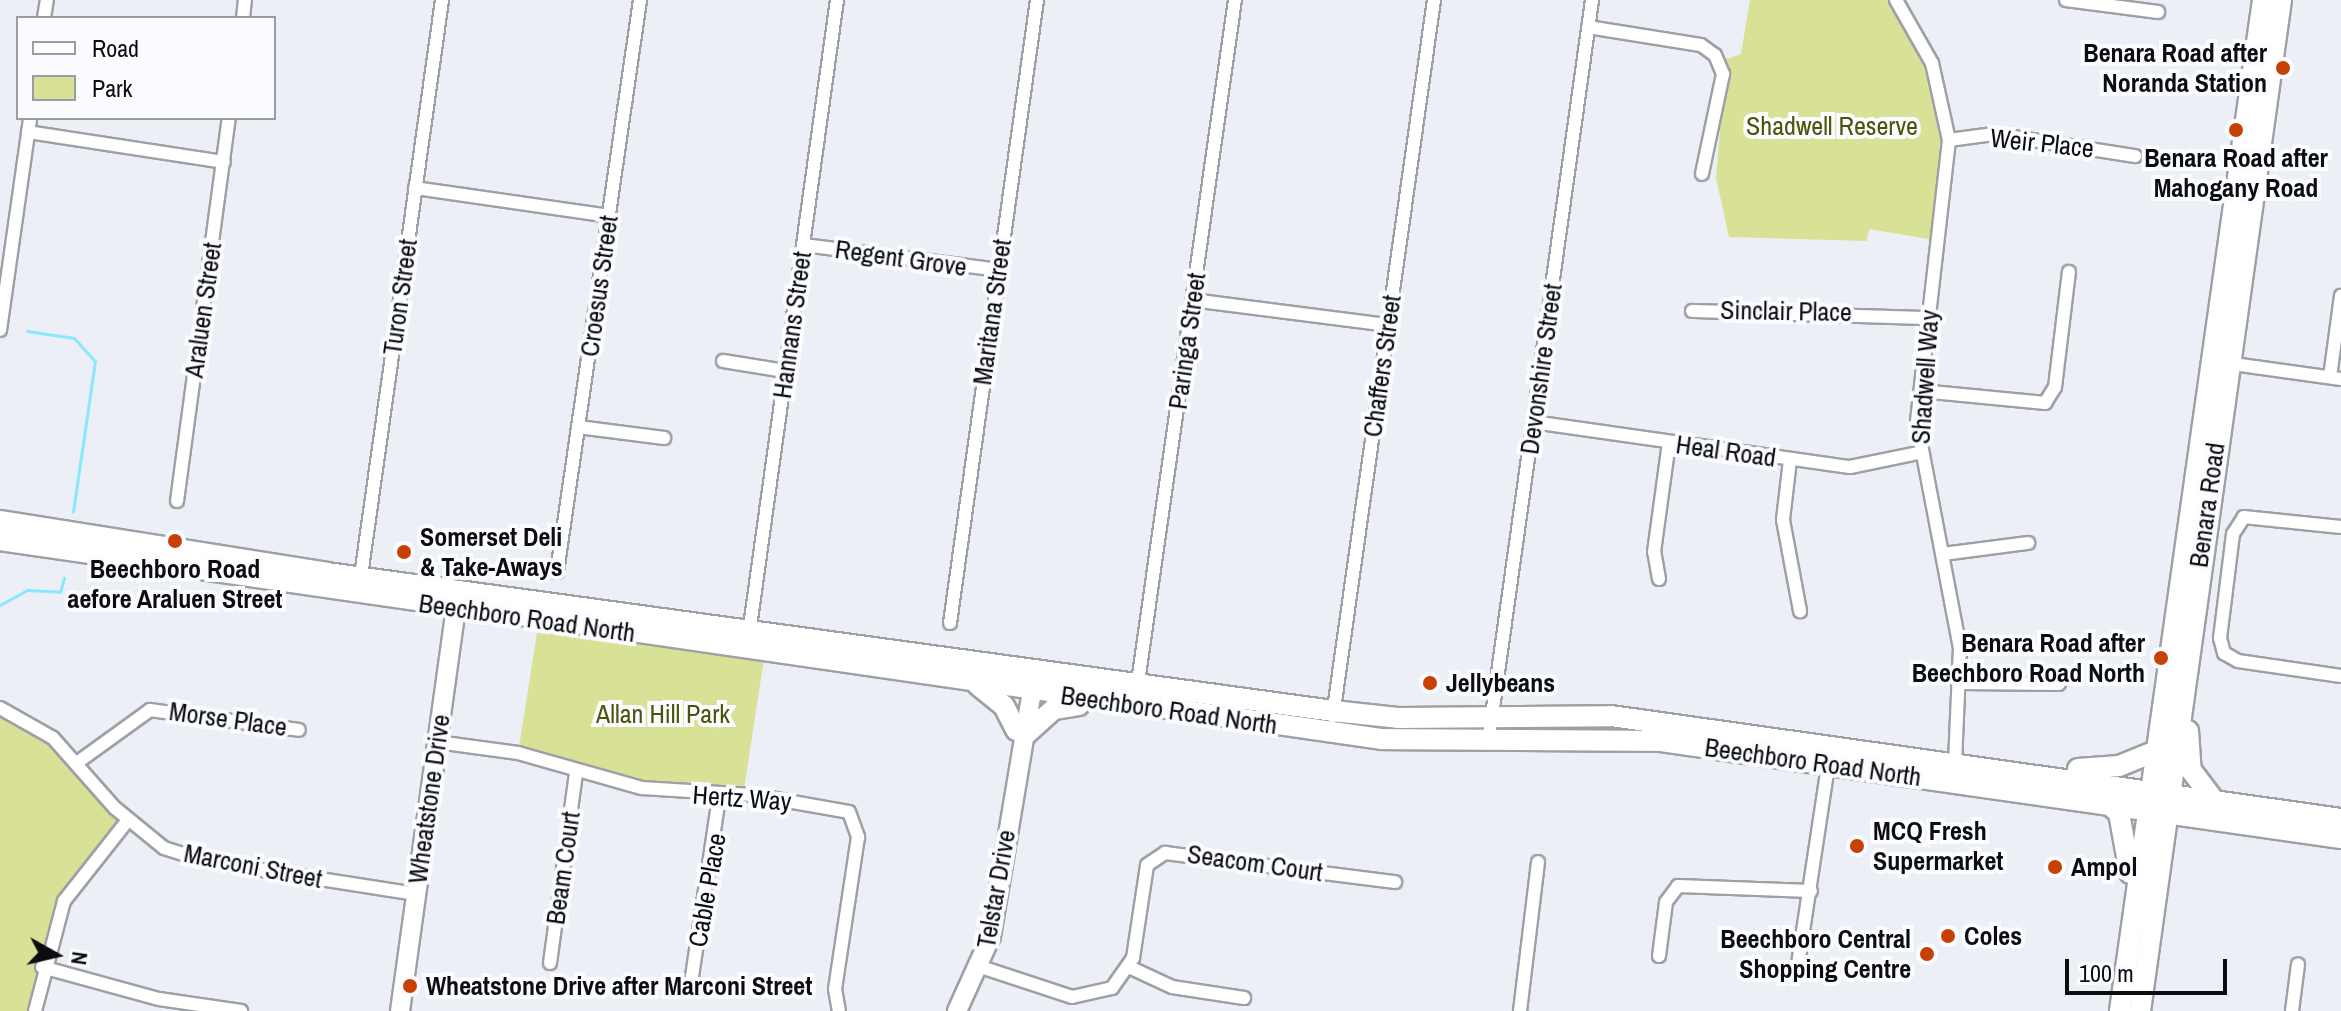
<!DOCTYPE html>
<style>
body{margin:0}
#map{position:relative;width:2341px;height:1011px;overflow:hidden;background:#eceff6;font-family:"Archivo Narrow",sans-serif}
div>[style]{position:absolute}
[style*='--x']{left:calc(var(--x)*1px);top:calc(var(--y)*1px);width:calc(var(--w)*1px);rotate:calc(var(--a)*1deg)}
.green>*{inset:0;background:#d9e196}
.stream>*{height:3px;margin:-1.5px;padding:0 1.5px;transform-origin:1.5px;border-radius:1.5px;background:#8ae8fe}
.roads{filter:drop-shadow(2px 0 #9ea0a6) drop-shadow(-2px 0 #9ea0a6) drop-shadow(0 2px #9ea0a6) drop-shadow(0 -2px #9ea0a6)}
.street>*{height:12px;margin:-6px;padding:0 6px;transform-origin:6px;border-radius:6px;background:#fff}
.secondary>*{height:18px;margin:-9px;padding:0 9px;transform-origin:9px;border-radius:9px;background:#fff}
.primary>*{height:20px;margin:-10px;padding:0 10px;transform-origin:10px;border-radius:10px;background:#fff}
.dots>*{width:22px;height:22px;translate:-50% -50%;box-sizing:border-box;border:4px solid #fbfcff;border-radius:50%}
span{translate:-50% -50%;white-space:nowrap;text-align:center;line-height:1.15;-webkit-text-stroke:8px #fbfcff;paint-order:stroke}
.poi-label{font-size:26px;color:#0c0d0f;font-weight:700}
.right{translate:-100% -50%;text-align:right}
.left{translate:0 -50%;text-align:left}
.park-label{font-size:26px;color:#4e530b}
.street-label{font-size:26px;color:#0c0d0f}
.legend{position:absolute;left:16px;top:16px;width:260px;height:104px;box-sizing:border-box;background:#fbfcff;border:2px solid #9b9c9f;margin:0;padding:10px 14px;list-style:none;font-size:24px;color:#0c0d0f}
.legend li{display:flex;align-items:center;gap:16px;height:40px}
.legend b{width:40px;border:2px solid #9b9c9f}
.north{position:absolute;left:16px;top:915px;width:80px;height:80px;-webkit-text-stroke:6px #fbfcff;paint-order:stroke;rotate:98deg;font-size:22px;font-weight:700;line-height:32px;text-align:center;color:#0c0d0f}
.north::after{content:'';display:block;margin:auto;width:28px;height:36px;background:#0c0d0f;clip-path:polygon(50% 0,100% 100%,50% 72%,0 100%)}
.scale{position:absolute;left:2065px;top:959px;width:162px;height:36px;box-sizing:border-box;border:4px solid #0c0d0f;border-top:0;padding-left:10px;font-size:24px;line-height:28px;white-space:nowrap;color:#0c0d0f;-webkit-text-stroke:6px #fbfcff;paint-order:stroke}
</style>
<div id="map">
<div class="green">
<div style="clip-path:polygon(1750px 0,1887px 0,1894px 9px,1926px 66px,1941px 122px,1934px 240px,1869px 229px,1867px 241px,1729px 237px,1716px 178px,1726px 59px,1741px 54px)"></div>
<div style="clip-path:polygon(539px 620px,765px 652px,743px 796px,701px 796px,518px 753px)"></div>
<div style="clip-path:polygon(0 708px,41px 729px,128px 820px,72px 889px,35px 1011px,0 1011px)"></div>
</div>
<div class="stream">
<div style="--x:27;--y:331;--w:48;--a:8.5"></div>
<div style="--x:74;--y:338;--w:31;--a:48"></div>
<div style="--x:95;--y:361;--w:152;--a:98.3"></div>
<div style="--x:0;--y:605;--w:31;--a:-29"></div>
<div style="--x:27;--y:590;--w:33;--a:3"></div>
<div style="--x:60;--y:592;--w:15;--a:-74"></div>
</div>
<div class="roads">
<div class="street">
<div style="--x:1896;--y:0;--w:73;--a:60.3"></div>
<div style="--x:1932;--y:63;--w:79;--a:77.6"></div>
<div style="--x:1949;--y:140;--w:285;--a:96.5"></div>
<div style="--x:1917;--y:423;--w:229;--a:79.2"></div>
<div style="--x:1960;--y:648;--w:113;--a:92.5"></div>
<div style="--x:2066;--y:0;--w:93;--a:7.4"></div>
<div style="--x:44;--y:18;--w:18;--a:-81"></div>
<div style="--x:243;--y:18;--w:18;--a:-84"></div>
<div style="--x:1588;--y:27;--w:114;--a:9.1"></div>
<div style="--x:1701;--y:45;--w:17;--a:36"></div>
<div style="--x:1715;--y:55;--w:21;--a:67"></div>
<div style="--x:1723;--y:74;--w:102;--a:101.9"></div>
<div style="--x:28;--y:132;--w:198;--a:8.7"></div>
<div style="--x:1949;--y:140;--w:45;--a:-7.6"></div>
<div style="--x:1994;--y:134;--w:143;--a:8.9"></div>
<div style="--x:415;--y:188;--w:196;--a:8.2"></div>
<div style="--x:804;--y:245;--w:197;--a:7.3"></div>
<div style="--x:1192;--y:300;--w:198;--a:7.3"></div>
<div style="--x:1692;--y:311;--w:235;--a:1.7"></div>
<div style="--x:0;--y:330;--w:214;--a:-81.9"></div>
<div style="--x:723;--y:361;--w:63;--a:9.2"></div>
<div style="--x:2226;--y:363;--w:116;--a:7.9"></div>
<div style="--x:2330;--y:377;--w:82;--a:-82.3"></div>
<div style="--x:1921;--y:391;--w:125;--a:5.5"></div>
<div style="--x:2045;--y:403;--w:19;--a:-58"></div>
<div style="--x:2055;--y:387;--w:116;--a:-83.1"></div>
<div style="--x:1533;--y:422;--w:320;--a:8.1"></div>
<div style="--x:1850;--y:467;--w:69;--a:-11.6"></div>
<div style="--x:578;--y:427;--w:87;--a:7.3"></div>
<div style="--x:1790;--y:460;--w:60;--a:96.7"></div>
<div style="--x:1783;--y:520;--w:93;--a:79.4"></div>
<div style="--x:177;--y:501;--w:387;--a:-82.3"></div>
<div style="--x:2341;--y:527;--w:98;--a:-174.1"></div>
<div style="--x:2244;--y:517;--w:20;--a:123"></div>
<div style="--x:2233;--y:534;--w:105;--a:97.1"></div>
<div style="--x:2220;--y:638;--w:16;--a:75"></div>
<div style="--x:2224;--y:653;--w:16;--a:30"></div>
<div style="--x:2238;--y:661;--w:104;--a:8.3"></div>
<div style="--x:1943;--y:554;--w:86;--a:-7.4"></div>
<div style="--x:557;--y:572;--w:578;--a:-81.74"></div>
<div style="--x:1659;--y:579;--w:27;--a:-100"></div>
<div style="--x:1654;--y:552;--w:111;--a:-82.2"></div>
<div style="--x:360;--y:583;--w:589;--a:-81.99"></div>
<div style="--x:950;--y:623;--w:629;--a:-82.05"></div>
<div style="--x:749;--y:634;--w:640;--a:-82.1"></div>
<div style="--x:1138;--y:682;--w:689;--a:-81.91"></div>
<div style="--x:1963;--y:683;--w:96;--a:0.6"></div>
<div style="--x:0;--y:708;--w:61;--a:29.5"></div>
<div style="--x:53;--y:738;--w:94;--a:48.5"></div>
<div style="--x:115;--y:808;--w:63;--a:39.2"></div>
<div style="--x:164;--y:848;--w:43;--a:17.6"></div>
<div style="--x:205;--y:861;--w:214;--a:8.9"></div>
<div style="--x:1333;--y:716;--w:723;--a:-81.97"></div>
<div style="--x:1489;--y:737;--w:744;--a:-82.04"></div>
<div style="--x:437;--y:742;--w:82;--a:7.7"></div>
<div style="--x:518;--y:753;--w:129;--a:15.8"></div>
<div style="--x:642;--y:788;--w:111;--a:3.6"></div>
<div style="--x:753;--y:795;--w:97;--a:10"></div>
<div style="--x:849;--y:812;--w:27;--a:70"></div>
<div style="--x:858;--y:837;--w:154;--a:98.6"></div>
<div style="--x:835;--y:989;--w:22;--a:80"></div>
<div style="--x:78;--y:762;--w:89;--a:-35.8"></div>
<div style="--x:150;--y:710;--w:150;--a:7.6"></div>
<div style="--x:1659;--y:956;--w:54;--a:-82.6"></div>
<div style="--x:1666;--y:902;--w:20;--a:-53"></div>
<div style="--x:1678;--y:886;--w:133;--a:2.2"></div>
<div style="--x:550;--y:963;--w:192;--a:-82.2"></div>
<div style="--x:42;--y:967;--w:121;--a:15.3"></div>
<div style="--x:159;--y:999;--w:83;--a:8.3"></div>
<div style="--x:981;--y:967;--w:96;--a:18.2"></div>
<div style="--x:1072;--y:997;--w:41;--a:-12.7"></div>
<div style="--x:1112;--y:988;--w:37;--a:-55"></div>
<div style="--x:1133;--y:958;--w:94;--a:-81.4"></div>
<div style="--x:1147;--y:865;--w:22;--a:-34"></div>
<div style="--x:1165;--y:853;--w:232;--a:7.2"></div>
<div style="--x:1129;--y:967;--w:47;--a:24.9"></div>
<div style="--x:1172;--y:987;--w:73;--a:8.7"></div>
<div style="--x:1797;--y:971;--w:208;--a:-81.4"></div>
<div style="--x:691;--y:983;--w:188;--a:-81.4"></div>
<div style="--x:35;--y:1011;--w:114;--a:-75.2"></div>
<div style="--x:64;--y:901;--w:103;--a:-51.7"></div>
<div style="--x:1520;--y:1011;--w:150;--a:-83.1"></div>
<div style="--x:2292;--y:1011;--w:47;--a:-82.7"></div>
</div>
<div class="secondary">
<div style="--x:400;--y:1011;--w:421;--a:-82.1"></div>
<div style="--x:957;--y:1011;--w:82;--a:-65.6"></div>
<div style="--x:991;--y:936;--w:266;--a:-80.5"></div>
</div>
<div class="primary">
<div style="--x:0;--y:521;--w:331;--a:9"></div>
<div style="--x:327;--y:573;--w:1015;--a:7.81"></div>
<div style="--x:1333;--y:711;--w:65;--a:6.1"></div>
<div style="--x:1398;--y:718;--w:213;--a:-0.5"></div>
<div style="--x:1611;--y:716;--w:737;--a:8.03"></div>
<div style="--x:0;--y:540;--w:1395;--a:8.2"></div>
<div style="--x:1381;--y:739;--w:280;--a:0.4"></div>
<div style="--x:1661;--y:741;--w:687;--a:8.12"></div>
<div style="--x:978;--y:685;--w:33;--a:39"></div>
<div style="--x:1004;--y:706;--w:27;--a:63"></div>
<div style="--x:2188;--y:731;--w:39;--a:86"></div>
<div style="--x:2191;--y:770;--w:36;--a:53"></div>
<div style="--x:1026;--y:734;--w:38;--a:-42"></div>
<div style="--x:1054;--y:709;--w:25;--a:-9"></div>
<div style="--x:2078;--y:769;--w:41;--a:-4.2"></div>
<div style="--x:2119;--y:766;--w:38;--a:-22"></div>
<div style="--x:2110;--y:805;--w:12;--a:42"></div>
<div style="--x:2119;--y:813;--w:61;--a:79.6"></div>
<div style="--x:2120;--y:1011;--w:1021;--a:-81.95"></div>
<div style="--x:2140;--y:1011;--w:1021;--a:-82.06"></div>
</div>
</div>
<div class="dots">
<div style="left:2283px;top:68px;background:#c74105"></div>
<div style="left:2236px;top:130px;background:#c74105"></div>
<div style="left:175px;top:541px;background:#c74105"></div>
<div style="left:404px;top:552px;background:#c74105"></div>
<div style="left:2161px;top:658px;background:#c74105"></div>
<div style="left:1430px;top:683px;background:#c74105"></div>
<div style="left:1857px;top:846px;background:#c74105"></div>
<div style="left:2055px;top:867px;background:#c74105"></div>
<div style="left:1948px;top:936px;background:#c74105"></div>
<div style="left:1927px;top:954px;background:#c74105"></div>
<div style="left:410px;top:986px;background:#c74105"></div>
</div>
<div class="poi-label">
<span class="right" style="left:2267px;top:68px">Benara Road after<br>Noranda Station</span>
<span style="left:2236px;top:173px">Benara Road after<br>Mahogany Road</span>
<span class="left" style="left:420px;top:552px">Somerset Deli<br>&amp; Take-Aways</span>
<span style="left:175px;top:584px">Beechboro Road<br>aefore Araluen Street</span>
<span class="right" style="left:2145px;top:658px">Benara Road after<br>Beechboro Road North</span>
<span class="left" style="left:1446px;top:683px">Jellybeans</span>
<span class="left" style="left:1873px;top:846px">MCQ Fresh<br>Supermarket</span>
<span class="left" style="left:2071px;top:867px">Ampol</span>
<span class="left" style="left:1964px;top:936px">Coles</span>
<span class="right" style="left:1911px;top:954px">Beechboro Central<br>Shopping Centre</span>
<span class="left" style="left:426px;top:986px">Wheatstone Drive after Marconi Street</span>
</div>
<div class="park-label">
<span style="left:1832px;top:126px">Shadwell Reserve</span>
<span style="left:663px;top:714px">Allan Hill Park</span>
</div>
<div class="street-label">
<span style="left:2042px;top:143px;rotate:6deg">Weir Place</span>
<span style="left:901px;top:258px;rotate:8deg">Regent Grove</span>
<span style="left:599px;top:286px;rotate:-82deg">Croesus Street</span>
<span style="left:400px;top:297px;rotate:-82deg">Turon Street</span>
<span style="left:203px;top:310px;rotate:-82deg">Araluen Street</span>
<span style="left:1786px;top:311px;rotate:1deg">Sinclair Place</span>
<span style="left:992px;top:312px;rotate:-82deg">Maritana Street</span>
<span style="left:792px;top:325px;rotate:-82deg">Hannans Street</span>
<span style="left:1187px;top:341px;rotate:-82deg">Paringa Street</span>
<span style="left:1382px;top:366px;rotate:-82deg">Chaffers Street</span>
<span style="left:1541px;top:369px;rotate:-82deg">Devonshire Street</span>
<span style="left:1925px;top:377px;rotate:-86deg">Shadwell Way</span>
<span style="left:1726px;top:451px;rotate:8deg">Heal Road</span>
<span style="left:2207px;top:505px;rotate:-82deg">Benara Road</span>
<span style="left:527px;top:618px;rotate:8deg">Beechboro Road North</span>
<span style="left:1169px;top:710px;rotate:8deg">Beechboro Road North</span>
<span style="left:228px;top:719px;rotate:8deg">Morse Place</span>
<span style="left:1813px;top:762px;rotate:8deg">Beechboro Road North</span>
<span style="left:742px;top:798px;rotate:4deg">Hertz Way</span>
<span style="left:429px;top:799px;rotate:-82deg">Wheatstone Drive</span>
<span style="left:1255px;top:863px;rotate:8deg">Seacom Court</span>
<span style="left:253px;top:866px;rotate:11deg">Marconi Street</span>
<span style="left:563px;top:868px;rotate:-82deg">Beam Court</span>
<span style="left:996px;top:889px;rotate:-80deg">Telstar Drive</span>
<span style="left:707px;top:890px;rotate:-80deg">Cable Place</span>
</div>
<ul class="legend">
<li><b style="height:10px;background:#fff"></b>Road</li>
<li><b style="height:22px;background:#d9e196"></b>Park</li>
</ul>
<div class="north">N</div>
<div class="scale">100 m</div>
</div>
